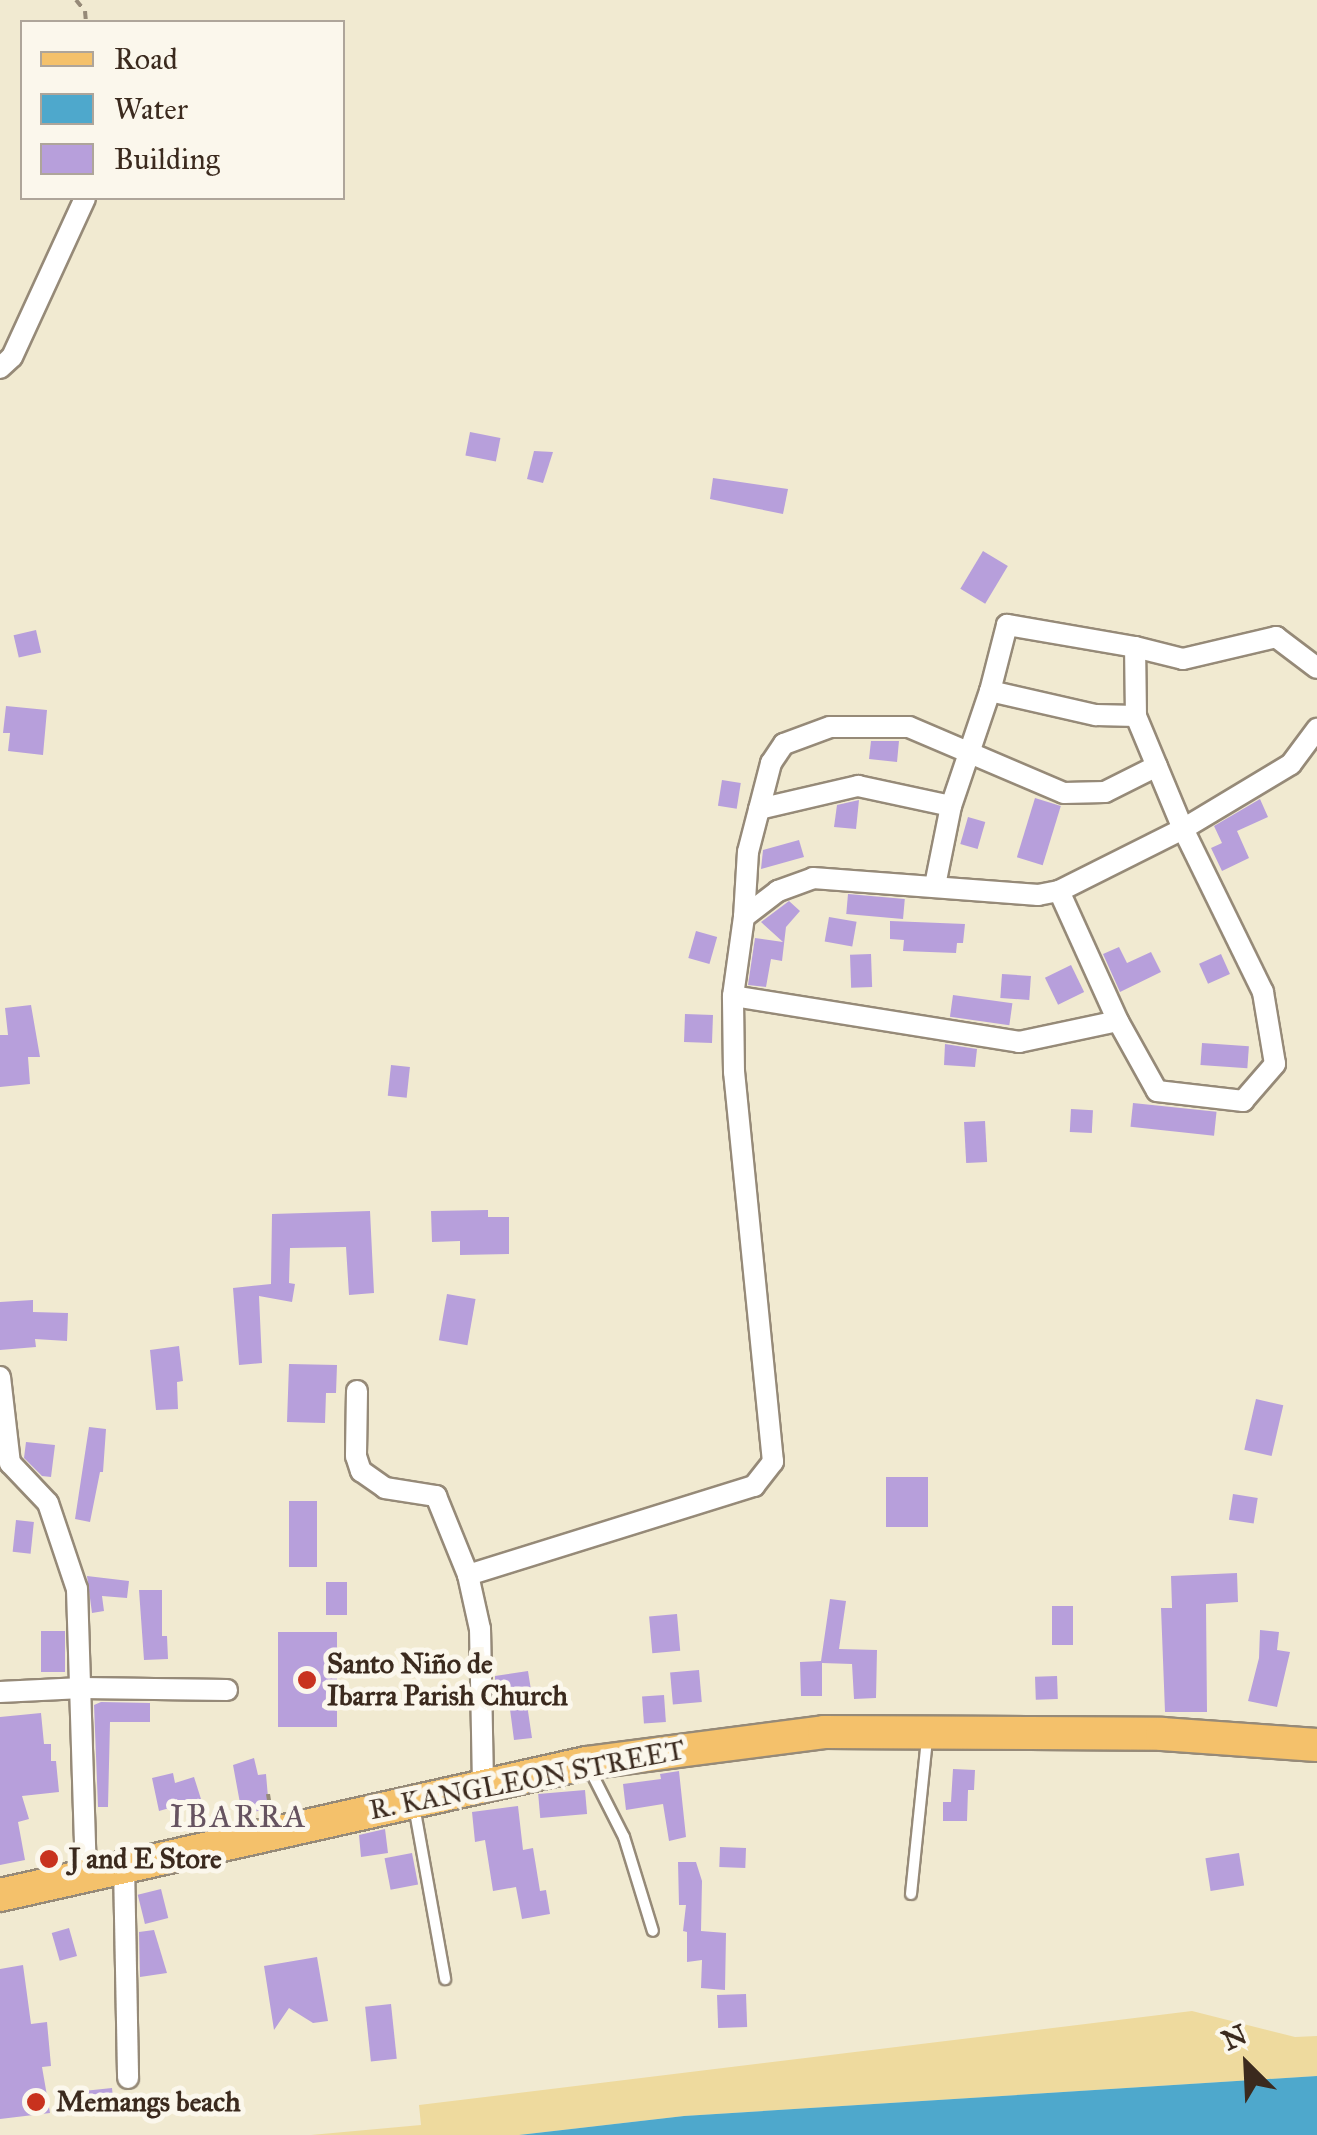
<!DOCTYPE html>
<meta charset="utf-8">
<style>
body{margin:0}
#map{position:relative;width:1317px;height:2135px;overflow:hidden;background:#f1ead1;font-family:"IM FELL Great Primer",serif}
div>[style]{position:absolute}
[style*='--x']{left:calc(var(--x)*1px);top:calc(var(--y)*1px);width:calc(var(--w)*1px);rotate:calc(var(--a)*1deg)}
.sand>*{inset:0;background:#eeda9e}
.water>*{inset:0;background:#4ea8cc}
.building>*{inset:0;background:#b79fdb;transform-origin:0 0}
.path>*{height:4px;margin-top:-2px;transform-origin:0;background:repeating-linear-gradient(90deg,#968a78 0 8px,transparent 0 16px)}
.roads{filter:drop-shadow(2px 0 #968a78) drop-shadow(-2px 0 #968a78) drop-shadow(0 2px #968a78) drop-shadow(0 -2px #968a78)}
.lane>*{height:10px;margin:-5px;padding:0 5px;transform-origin:5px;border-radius:5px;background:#fff}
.street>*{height:20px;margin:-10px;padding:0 10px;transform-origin:10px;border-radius:10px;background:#fff}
.primary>*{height:32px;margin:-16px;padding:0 16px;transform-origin:16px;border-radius:16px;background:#f4c16b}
.dots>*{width:28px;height:28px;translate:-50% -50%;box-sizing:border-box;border:5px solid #fbf7ec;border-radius:50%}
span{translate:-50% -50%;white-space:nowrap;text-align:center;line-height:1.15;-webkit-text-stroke:10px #fbf7ec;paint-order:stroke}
.poi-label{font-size:28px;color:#3b2a1e;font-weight:700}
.left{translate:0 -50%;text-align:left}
.street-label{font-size:28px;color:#3b2a1e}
.quarter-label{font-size:32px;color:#665360;letter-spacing:2.5px}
.legend{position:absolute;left:20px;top:20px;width:325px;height:180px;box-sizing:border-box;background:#fbf7ec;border:2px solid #aea59a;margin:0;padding:12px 18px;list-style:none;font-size:30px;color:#3b2a1e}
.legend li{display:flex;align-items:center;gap:20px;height:50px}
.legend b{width:50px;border:2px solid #aea59a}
.north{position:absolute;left:1197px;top:2015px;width:100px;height:100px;-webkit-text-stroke:8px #fbf7ec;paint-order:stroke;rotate:336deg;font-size:28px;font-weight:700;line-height:40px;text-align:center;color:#3b2a1e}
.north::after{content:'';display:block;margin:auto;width:35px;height:45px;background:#3b2a1e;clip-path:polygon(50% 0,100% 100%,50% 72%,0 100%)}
</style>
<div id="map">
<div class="sand">
<div style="clip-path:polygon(1192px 2011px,1295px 2037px,1317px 2036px,1317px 2076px,684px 2116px,519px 2135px,311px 2135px,421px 2125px,419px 2105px)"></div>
</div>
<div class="water">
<div style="clip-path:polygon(1317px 2076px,1317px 2135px,519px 2135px,684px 2116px)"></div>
</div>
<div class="building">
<div style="left:470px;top:432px;width:31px;height:24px;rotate:11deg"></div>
<div style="clip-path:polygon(534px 451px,553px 452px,543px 483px,527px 479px)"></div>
<div style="clip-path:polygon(713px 478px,788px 489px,783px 514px,710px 499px)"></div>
<div style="left:983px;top:551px;width:29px;height:44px;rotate:31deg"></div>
<div style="left:36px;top:630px;width:23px;height:23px;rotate:77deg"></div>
<div style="clip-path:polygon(6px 706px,47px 710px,43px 755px,8px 751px,10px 733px,3px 733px)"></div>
<div style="clip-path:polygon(871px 741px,899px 741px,897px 762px,869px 759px)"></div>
<div style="left:722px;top:780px;width:19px;height:26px;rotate:9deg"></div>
<div style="left:1035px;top:798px;width:27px;height:62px;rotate:17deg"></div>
<div style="clip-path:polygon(1260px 799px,1268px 817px,1237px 831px,1249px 858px,1222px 871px,1211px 848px,1222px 843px,1214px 826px)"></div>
<div style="clip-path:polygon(859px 800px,856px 829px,834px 827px,837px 805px)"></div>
<div style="left:968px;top:817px;width:18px;height:28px;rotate:16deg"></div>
<div style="clip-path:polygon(799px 840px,804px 857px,761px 869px,763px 850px)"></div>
<div style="left:848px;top:894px;width:57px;height:20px;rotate:5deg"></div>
<div style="clip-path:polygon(789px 901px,800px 911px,786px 927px,782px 961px,771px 959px,766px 987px,748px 985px,755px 938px,783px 942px,761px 922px)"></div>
<div style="left:829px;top:917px;width:28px;height:25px;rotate:10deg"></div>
<div style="clip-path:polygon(890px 921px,965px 924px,963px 943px,957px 943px,956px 953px,903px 951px,904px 940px,890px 939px)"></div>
<div style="left:696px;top:931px;width:22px;height:28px;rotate:16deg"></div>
<div style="clip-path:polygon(1119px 947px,1127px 963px,1151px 952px,1161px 972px,1120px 992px,1103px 954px)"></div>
<div style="left:871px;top:954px;width:33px;height:21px;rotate:88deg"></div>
<div style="left:1221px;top:954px;width:22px;height:24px;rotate:66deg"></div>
<div style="left:1071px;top:965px;width:30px;height:29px;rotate:64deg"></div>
<div style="left:1002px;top:974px;width:29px;height:24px;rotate:4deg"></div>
<div style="left:953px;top:995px;width:60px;height:22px;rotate:8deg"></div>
<div style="clip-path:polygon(31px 1005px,40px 1057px,28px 1057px,30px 1084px,0 1087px,0 1035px,8px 1035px,5px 1008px)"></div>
<div style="left:685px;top:1014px;width:28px;height:28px;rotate:2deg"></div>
<div style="left:1202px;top:1043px;width:47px;height:22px;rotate:4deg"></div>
<div style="clip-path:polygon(945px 1044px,977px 1049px,975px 1067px,944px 1065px)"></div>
<div style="left:391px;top:1065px;width:19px;height:31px;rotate:6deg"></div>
<div style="left:1133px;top:1103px;width:84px;height:24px;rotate:6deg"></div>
<div style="left:1071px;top:1109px;width:22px;height:23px;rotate:3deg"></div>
<div style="left:985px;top:1121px;width:41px;height:21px;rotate:87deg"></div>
<div style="clip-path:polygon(488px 1210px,488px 1217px,509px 1217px,509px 1254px,460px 1255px,460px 1241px,432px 1242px,431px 1211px)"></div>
<div style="clip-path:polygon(370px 1211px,374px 1293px,349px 1295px,346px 1247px,290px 1248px,289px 1283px,295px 1284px,292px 1302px,259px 1296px,262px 1363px,239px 1365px,233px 1288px,271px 1284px,272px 1214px)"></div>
<div style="left:447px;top:1294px;width:29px;height:47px;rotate:10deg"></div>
<div style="clip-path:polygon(33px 1300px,33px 1312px,68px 1313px,67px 1341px,35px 1339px,36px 1347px,0 1350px,0 1302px)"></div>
<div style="clip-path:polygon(179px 1346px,183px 1381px,177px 1382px,178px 1409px,156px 1410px,150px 1350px)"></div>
<div style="clip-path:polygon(289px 1364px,337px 1365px,336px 1393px,326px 1393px,325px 1423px,287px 1422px)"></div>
<div style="left:1256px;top:1399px;width:28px;height:52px;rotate:13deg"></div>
<div style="clip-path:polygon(89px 1427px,106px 1429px,103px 1472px,100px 1472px,90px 1522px,75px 1519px)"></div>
<div style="clip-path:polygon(26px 1442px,55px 1445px,51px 1477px,42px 1476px,24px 1458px)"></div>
<div style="left:886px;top:1477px;width:42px;height:50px"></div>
<div style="left:1233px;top:1494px;width:25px;height:26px;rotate:9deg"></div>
<div style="left:289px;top:1501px;width:28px;height:66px"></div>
<div style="left:16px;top:1520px;width:18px;height:32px;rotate:6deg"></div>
<div style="clip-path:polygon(1237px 1573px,1238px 1602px,1206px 1604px,1207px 1712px,1165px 1712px,1161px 1608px,1172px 1608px,1171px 1576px)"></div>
<div style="clip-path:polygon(87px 1576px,129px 1581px,127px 1598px,102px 1596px,104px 1611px,92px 1613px)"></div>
<div style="left:326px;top:1582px;width:21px;height:33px"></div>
<div style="clip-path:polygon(139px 1590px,162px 1590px,162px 1636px,167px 1636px,168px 1659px,144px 1660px)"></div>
<div style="clip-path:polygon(830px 1599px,846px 1601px,839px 1649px,877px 1650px,876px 1698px,854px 1699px,852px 1664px,822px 1663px,822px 1696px,801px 1696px,800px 1662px,821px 1661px)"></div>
<div style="left:1052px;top:1606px;width:21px;height:39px"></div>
<div style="left:677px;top:1614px;width:37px;height:28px;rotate:85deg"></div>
<div style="clip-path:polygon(1260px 1630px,1279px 1632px,1277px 1650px,1290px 1652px,1277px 1707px,1248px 1701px,1259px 1658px)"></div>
<div style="left:41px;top:1631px;width:24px;height:41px"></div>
<div style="left:278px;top:1632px;width:59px;height:95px"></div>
<div style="left:699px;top:1670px;width:32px;height:29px;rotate:85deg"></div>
<div style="clip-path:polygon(528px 1671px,531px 1690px,525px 1691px,532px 1738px,514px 1740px,508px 1694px,495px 1696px,495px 1676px)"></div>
<div style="left:1057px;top:1676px;width:23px;height:22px;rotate:88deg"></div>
<div style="left:664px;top:1695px;width:27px;height:22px;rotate:86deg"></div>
<div style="clip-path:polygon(101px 1702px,150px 1703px,150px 1722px,110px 1722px,108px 1807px,98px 1807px,94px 1705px)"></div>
<div style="clip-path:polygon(41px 1713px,44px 1744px,51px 1744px,51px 1761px,56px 1761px,59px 1792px,22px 1796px,29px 1819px,18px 1822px,25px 1860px,0 1865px,0 1717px)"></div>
<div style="clip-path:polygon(254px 1758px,258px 1775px,266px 1774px,269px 1809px,242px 1814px,233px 1765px)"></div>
<div style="clip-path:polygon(953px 1769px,975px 1770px,974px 1790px,968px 1790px,967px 1821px,943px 1821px,943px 1802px,951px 1802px)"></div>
<div style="clip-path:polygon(679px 1771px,686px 1837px,669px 1841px,663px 1804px,626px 1810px,623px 1784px,661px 1779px,660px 1774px)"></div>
<div style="clip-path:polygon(173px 1773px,175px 1783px,194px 1777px,201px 1799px,159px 1811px,152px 1778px)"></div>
<div style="left:585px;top:1790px;width:24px;height:47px;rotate:85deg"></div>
<div style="clip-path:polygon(518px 1806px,523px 1850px,533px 1848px,540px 1891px,546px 1890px,550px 1914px,522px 1919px,516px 1887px,493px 1891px,485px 1840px,475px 1842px,472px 1812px)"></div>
<div style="clip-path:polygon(385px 1829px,388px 1853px,361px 1857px,359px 1835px)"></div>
<div style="left:720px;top:1847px;width:26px;height:20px;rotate:2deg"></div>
<div style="left:412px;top:1853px;width:32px;height:28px;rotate:79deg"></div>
<div style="left:1239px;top:1853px;width:33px;height:34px;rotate:81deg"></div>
<div style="clip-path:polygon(678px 1862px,696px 1862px,702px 1881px,701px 1931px,726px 1933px,725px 1990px,701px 1988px,702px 1960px,687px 1962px,687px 1932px,683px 1931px,686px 1905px,679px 1905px)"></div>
<div style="left:161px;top:1889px;width:30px;height:24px;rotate:76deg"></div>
<div style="left:69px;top:1928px;width:29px;height:18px;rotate:74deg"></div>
<div style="clip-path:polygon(154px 1930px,167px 1973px,140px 1977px,139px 1932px)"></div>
<div style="clip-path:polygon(317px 1957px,328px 2021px,313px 2023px,289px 2008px,274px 2030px,264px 1966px)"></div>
<div style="clip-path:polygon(23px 1965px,31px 2024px,47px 2022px,51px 2066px,42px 2067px,50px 2113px,0 2119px,0 1969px)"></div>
<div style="left:746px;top:1994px;width:33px;height:29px;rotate:88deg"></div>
<div style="left:391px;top:2004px;width:55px;height:26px;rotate:84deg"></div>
<div style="left:112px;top:2088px;width:20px;height:31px;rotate:84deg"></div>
</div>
<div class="path">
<div style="--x:76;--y:0;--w:14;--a:51"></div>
<div style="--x:85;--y:11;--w:11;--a:85"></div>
<div style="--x:268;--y:1794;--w:13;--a:81"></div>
</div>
<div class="roads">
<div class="lane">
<div style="--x:589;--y:1768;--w:77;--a:63.1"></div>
<div style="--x:624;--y:1837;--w:98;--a:72.9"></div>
<div style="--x:414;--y:1806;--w:176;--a:79.8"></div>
<div style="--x:911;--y:1894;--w:157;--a:-84.1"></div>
</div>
<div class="street">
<div style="--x:0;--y:368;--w:16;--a:-43"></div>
<div style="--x:12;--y:357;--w:175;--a:-65.3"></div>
<div style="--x:1135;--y:647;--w:49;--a:14"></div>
<div style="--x:1183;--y:659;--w:96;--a:-13.3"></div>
<div style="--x:1276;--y:637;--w:51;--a:37.1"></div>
<div style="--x:990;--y:691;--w:109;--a:12.8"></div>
<div style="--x:1096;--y:715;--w:40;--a:1.4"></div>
<div style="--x:759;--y:809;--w:102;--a:-13.1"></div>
<div style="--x:858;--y:786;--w:95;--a:12.1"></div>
<div style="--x:1059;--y:891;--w:143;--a:65.6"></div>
<div style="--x:744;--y:917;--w:65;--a:-86.5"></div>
<div style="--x:748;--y:852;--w:92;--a:-75.5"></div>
<div style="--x:771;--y:763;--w:23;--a:-56"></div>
<div style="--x:784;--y:744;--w:49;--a:-20.3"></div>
<div style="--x:830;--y:727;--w:79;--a:0"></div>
<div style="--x:909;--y:727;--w:168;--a:23.1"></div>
<div style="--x:1064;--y:793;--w:41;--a:-1.4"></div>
<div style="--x:1105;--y:792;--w:58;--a:-26.6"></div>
<div style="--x:733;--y:996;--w:290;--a:9.1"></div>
<div style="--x:1019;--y:1042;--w:101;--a:-12"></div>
<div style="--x:1118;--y:1021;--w:80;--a:60.9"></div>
<div style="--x:1157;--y:1091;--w:87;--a:6.6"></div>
<div style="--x:1243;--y:1101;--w:49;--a:-49.1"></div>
<div style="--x:1275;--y:1064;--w:73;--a:-99.5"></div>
<div style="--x:1263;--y:992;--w:182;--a:-116.1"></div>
<div style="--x:1183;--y:829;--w:122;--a:-112.6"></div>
<div style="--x:1136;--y:716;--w:69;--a:-90.8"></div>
<div style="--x:1135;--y:647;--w:130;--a:-170.2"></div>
<div style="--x:1007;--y:625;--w:68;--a:104.4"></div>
<div style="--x:990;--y:691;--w:121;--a:108.7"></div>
<div style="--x:951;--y:806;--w:81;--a:101.4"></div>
<div style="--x:0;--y:1377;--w:87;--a:83.4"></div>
<div style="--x:10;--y:1463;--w:55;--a:46.5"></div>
<div style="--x:48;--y:1503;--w:91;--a:71.4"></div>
<div style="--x:77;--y:1589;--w:284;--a:88.2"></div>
<div style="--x:357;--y:1391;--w:65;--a:90.9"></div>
<div style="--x:356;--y:1456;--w:16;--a:72"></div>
<div style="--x:361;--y:1471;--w:29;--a:35"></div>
<div style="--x:385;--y:1488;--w:52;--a:8.9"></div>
<div style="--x:436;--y:1496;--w:85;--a:67.9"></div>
<div style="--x:0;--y:1692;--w:82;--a:-2.8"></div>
<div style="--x:82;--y:1688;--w:145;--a:0.8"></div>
<div style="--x:483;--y:1784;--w:155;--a:-91.1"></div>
<div style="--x:480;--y:1629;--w:55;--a:-102.5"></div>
<div style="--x:468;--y:1575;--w:300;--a:-17.3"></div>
<div style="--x:754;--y:1486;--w:31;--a:-52"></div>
<div style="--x:773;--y:1462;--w:392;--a:-95.7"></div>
<div style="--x:734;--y:1072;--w:76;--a:-90.8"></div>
<div style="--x:733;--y:996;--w:80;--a:-82.1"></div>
<div style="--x:744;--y:917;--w:43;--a:-37.4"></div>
<div style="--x:778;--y:891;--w:37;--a:-20"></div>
<div style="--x:813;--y:878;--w:226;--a:4.3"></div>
<div style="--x:1038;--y:895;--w:21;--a:-11"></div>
<div style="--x:1059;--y:891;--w:139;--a:-26.6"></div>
<div style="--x:1183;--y:829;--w:126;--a:-31"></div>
<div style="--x:1291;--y:764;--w:44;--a:-53.4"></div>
<div style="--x:124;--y:1865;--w:213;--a:88.9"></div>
</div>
<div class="primary">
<div style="--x:0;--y:1895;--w:601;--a:-12.69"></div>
<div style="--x:586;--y:1763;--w:240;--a:-7.4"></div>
<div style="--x:824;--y:1732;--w:338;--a:0.3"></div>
<div style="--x:1162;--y:1734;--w:155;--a:4.1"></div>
</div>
</div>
<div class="dots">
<div style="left:307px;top:1680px;background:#c8321e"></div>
<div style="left:49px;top:1859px;background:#c8321e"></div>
<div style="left:36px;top:2102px;background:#c8321e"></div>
</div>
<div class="poi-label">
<span class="left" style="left:327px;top:1680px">Santo Niño de<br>Ibarra Parish Church</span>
<span class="left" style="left:69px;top:1859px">J and E Store</span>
<span class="left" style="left:56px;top:2102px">Memangs beach</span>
</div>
<div class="street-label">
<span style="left:527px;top:1780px;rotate:-11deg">R. KANGLEON STREET</span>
</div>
<div class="quarter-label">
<span style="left:239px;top:1817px">IBARRA</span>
</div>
<ul class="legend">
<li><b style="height:12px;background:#f4c16b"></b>Road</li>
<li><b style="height:28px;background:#4ea8cc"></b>Water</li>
<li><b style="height:28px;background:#b79fdb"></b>Building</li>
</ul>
<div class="north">N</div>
</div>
